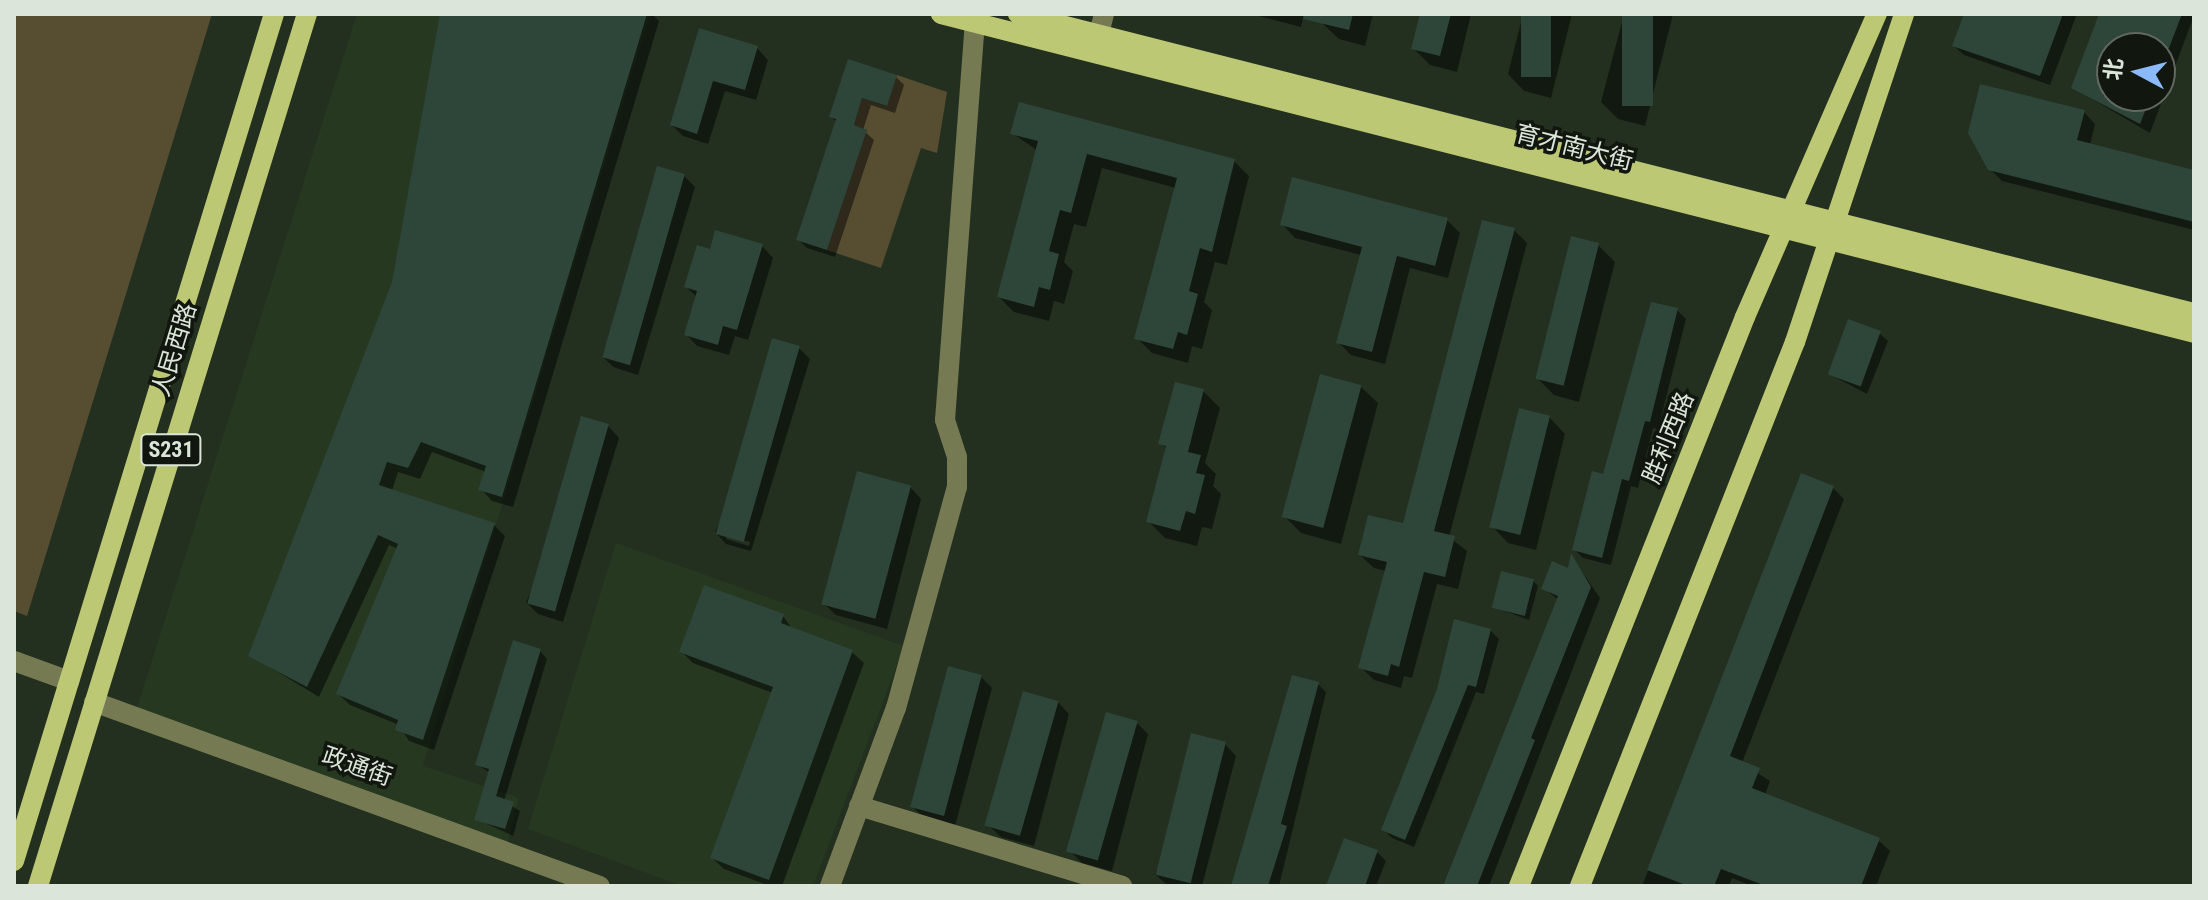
<!DOCTYPE html>
<meta charset="utf-8">
<style>
body{margin:0}
#map{position:relative;width:2208px;height:900px;overflow:hidden;background:#23301f;font-family:"Roboto Condensed","Noto Sans SC",sans-serif}
div>[style]{position:absolute}
[style*='--x']{left:calc(var(--x)*1px);top:calc(var(--y)*1px);width:calc(var(--w)*1px);rotate:calc(var(--a)*1deg)}
.built>*{inset:0;background:#273821}
.green>*{inset:0;background:#574e32}
.shadow>*{inset:0;background:#0007}
.building>*{inset:0;background:#2e4539;transform-origin:0 0}
.minor>*{height:20px;margin:-10px;padding:0 10px;transform-origin:10px;border-radius:10px;background:#757a53}
.major>*{height:20px;margin:-10px;padding:0 10px;transform-origin:10px;border-radius:10px;background:#bdc874}
span{translate:-50% -50%;white-space:nowrap;text-align:center;line-height:1.15;-webkit-text-stroke:7px #11160f;paint-order:stroke}
.shield-label span{padding:2px 6px;background:#11160f;border:2px solid;border-radius:6px;-webkit-text-stroke-width:0}
.shield-label{font-size:22px;color:#dce5da;font-weight:700}
.street-label{font-size:24px;color:#dce5da}
.frame{position:absolute;inset:0;border:16px solid #dce5da;pointer-events:none}
.north{position:absolute;left:2096px;top:32px;width:80px;height:80px;box-sizing:border-box;background:#11160f;border:2px solid #626960;border-radius:50%;rotate:277deg;font-size:22px;font-weight:700;line-height:32px;text-align:center;color:#dce5da}
.north::after{content:'';display:block;margin:auto;width:28px;height:36px;background:#8abafc;clip-path:polygon(50% 0,100% 100%,50% 72%,0 100%)}
</style>
<div id="map">
<div class="built">
<div style="clip-path:polygon(357px 14px,650px 14px,423px 766px,519px 798px,504px 856px,131px 727px)"></div>
<div style="clip-path:polygon(616px 543px,904px 646px,813px 886px,682px 886px,528px 829px)"></div>
</div>
<div class="green">
<div style="clip-path:polygon(14px 14px,212px 14px,27px 616px,14px 611px)"></div>
<div style="clip-path:polygon(897px 75px,947px 92px,937px 153px,921px 148px,881px 268px,827px 250px,867px 130px,854px 125px,862px 98px,886px 106px)"></div>
</div>
<div class="shadow">
<div style="clip-path:polygon(442px 14px,652px 14px,659px 21px,513px 507px,492px 501px,481px 489px,486px 472px,432px 452px,420px 479px,398px 472px,392px 491px,494px 525px,505px 536px,434px 750px,409px 741px,399px 725px,350px 705px,338px 694px,398px 549px,389px 545px,319px 697px,250px 655px,394px 283px)"></div>
<div style="clip-path:polygon(1251px 14px,1304px 14px,1301px 27px)"></div>
<div style="clip-path:polygon(1324px 14px,1373px 14px,1365px 46px,1339px 39px,1322px 23px)"></div>
<div style="clip-path:polygon(1422px 14px,1471px 14px,1457px 72px,1430px 65px,1413px 48px)"></div>
<div style="clip-path:polygon(1523px 14px,1572px 14px,1551px 98px,1524px 91px,1508px 74px)"></div>
<div style="clip-path:polygon(1624px 14px,1673px 14px,1645px 126px,1618px 119px,1601px 102px)"></div>
<div style="clip-path:polygon(1966px 14px,2077px 14px,2050px 85px,1964px 55px,1954px 46px)"></div>
<div style="clip-path:polygon(evenodd,2101px 14px,2194px 16px,2150px 133px,2073px 88px,2101px 14px,2112px 48px,2160px 48px,2160px 96px,2112px 96px,2112px 48px)"></div>
<div style="clip-path:polygon(700px 31px,757px 48px,768px 60px,756px 100px,725px 91px,708px 144px,683px 136px,672px 125px)"></div>
<div style="clip-path:polygon(896px 77px,904px 85px,895px 113px,871px 105px,863px 130px,874px 140px,835px 257px,807px 248px,798px 239px,837px 123px,831px 116px)"></div>
<div style="clip-path:polygon(2084px 112px,2095px 124px,2090px 145px,2194px 172px,2194px 230px,2002px 181px,1990px 169px)"></div>
<div style="clip-path:polygon(1012px 133px,1234px 161px,1249px 176px,1227px 265px,1215px 262px,1204px 302px,1212px 310px,1202px 349px,1192px 346px,1188px 363px,1152px 353px,1137px 338px,1176px 188px,1102px 168px,1086px 227px,1074px 224px,1064px 262px,1073px 271px,1064px 304px,1054px 301px,1049px 321px,1014px 312px,999px 297px,1038px 151px)"></div>
<div style="clip-path:polygon(684px 176px,695px 187px,638px 375px,613px 367px,602px 356px)"></div>
<div style="clip-path:polygon(1447px 220px,1460px 233px,1448px 278px,1410px 268px,1385px 364px,1351px 355px,1338px 342px,1361px 255px,1295px 238px,1282px 224px)"></div>
<div style="clip-path:polygon(1514px 230px,1527px 243px,1449px 537px,1467px 551px,1458px 589px,1437px 584px,1412px 678px,1404px 676px,1401px 688px,1374px 680px,1361px 667px,1386px 571px,1374px 568px,1360px 555px,1404px 526px)"></div>
<div style="clip-path:polygon(1598px 245px,1615px 262px,1579px 402px,1554px 395px,1537px 378px)"></div>
<div style="clip-path:polygon(762px 246px,773px 258px,748px 340px,735px 336px,729px 355px,697px 346px,686px 334px,697px 297px,686px 287px,711px 251px)"></div>
<div style="clip-path:polygon(1677px 310px,1686px 319px,1658px 429px,1653px 428px,1638px 488px,1631px 486px,1611px 565px,1583px 558px,1574px 549px)"></div>
<div style="clip-path:polygon(1879px 333px,1888px 341px,1867px 394px,1829px 374px)"></div>
<div style="clip-path:polygon(evenodd,799px 348px,810px 359px,751px 551px,726px 544px,715px 532px,799px 348px,726px 535px,750px 542px,749px 546px,726px 539px,726px 535px)"></div>
<div style="clip-path:polygon(1361px 387px,1378px 403px,1341px 544px,1301px 533px,1284px 516px)"></div>
<div style="clip-path:polygon(1203px 391px,1220px 408px,1205px 463px,1216px 474px,1213px 486px,1221px 494px,1212px 529px,1202px 527px,1197px 546px,1165px 538px,1148px 521px,1167px 449px,1161px 443px)"></div>
<div style="clip-path:polygon(1549px 417px,1565px 434px,1536px 550px,1508px 543px,1492px 526px)"></div>
<div style="clip-path:polygon(608px 426px,619px 438px,563px 622px,538px 614px,526px 602px)"></div>
<div style="clip-path:polygon(1803px 476px,1833px 488px,1844px 499px,1742px 763px,1770px 781px,1765px 795px,1878px 840px,1890px 851px,1876px 886px,1752px 886px,1732px 878px,1729px 886px,1642px 886px)"></div>
<div style="clip-path:polygon(910px 487px,921px 499px,887px 629px,836px 615px,824px 604px)"></div>
<div style="clip-path:polygon(1572px 557px,1600px 598px,1489px 886px,1445px 886px,1559px 600px,1543px 588px,1569px 570px)"></div>
<div style="clip-path:polygon(1533px 581px,1538px 586px,1529px 620px,1494px 607px)"></div>
<div style="clip-path:polygon(783px 616px,793px 630px,852px 652px,864px 663px,782px 886px,770px 886px,724px 869px,712px 858px,773px 693px,693px 663px,682px 652px)"></div>
<div style="clip-path:polygon(1490px 630px,1499px 639px,1484px 694px,1476px 692px,1414px 847px,1392px 838px,1384px 830px)"></div>
<div style="clip-path:polygon(540px 651px,547px 659px,504px 801px,520px 811px,513px 836px,476px 819px,490px 773px,477px 764px)"></div>
<div style="clip-path:polygon(981px 677px,992px 688px,955px 826px,924px 818px,913px 807px)"></div>
<div style="clip-path:polygon(1318px 684px,1326px 692px,1279px 886px,1233px 886px)"></div>
<div style="clip-path:polygon(1058px 702px,1069px 714px,1034px 846px,1001px 837px,989px 826px)"></div>
<div style="clip-path:polygon(1137px 723px,1148px 734px,1112px 871px,1082px 863px,1071px 852px)"></div>
<div style="clip-path:polygon(1225px 744px,1236px 756px,1202px 886px,1167px 885px,1155px 874px)"></div>
<div style="clip-path:polygon(1377px 852px,1386px 861px,1376px 886px,1328px 886px)"></div>
</div>
<div class="building">
<div style="clip-path:polygon(440px 14px,647px 14px,502px 497px,478px 490px,486px 466px,421px 442px,408px 468px,387px 462px,379px 485px,495px 523px,423px 740px,395px 730px,398px 720px,336px 694px,398px 544px,378px 535px,307px 687px,248px 656px,392px 282px)"></div>
<div style="clip-path:polygon(1304px 14px,1353px 14px,1349px 30px,1303px 19px)"></div>
<div style="clip-path:polygon(1420px 14px,1451px 14px,1440px 56px,1411px 49px)"></div>
<div style="left:1521px;top:14px;width:30px;height:63px"></div>
<div style="left:1622px;top:14px;width:31px;height:92px"></div>
<div style="clip-path:polygon(1964px 14px,2063px 14px,2040px 76px,1952px 46px)"></div>
<div style="clip-path:polygon(2099px 14px,2182px 14px,2169px 48px,2112px 48px,2112px 73px,2103px 96px,2151px 96px,2140px 124px,2071px 88px)"></div>
<div style="clip-path:polygon(699px 28px,758px 46px,745px 90px,713px 81px,697px 134px,670px 125px)"></div>
<div style="clip-path:polygon(848px 59px,897px 75px,887px 106px,862px 98px,854px 125px,867px 130px,827px 250px,796px 240px,836px 119px,829px 117px)"></div>
<div style="clip-path:polygon(1980px 84px,2085px 110px,2077px 140px,2194px 170px,2194px 222px,1988px 170px,1968px 133px)"></div>
<div style="clip-path:polygon(1019px 102px,1235px 159px,1212px 252px,1200px 248px,1189px 291px,1198px 294px,1187px 335px,1178px 332px,1173px 349px,1134px 339px,1177px 178px,1087px 154px,1071px 213px,1060px 210px,1049px 251px,1059px 254px,1050px 290px,1039px 287px,1034px 307px,997px 297px,1038px 141px,1010px 134px)"></div>
<div style="left:657px;top:166px;width:29px;height:199px;rotate:16deg"></div>
<div style="clip-path:polygon(1292px 177px,1448px 218px,1435px 266px,1397px 256px,1372px 352px,1336px 343px,1362px 247px,1280px 225px)"></div>
<div style="clip-path:polygon(1482px 220px,1515px 228px,1434px 531px,1455px 536px,1445px 577px,1424px 572px,1399px 667px,1391px 664px,1388px 676px,1358px 668px,1387px 562px,1358px 555px,1368px 515px,1403px 523px)"></div>
<div style="clip-path:polygon(715px 230px,763px 244px,737px 330px,723px 326px,718px 345px,684px 335px,697px 291px,684px 287px,697px 245px,710px 249px)"></div>
<div style="left:1571px;top:236px;width:29px;height:147px;rotate:14deg"></div>
<div style="clip-path:polygon(1651px 302px,1678px 308px,1650px 422px,1645px 421px,1629px 481px,1622px 479px,1602px 558px,1572px 550px,1592px 471px,1603px 474px)"></div>
<div style="left:1848px;top:319px;width:35px;height:59px;rotate:20deg"></div>
<div style="left:772px;top:338px;width:29px;height:204px;rotate:16deg"></div>
<div style="left:1320px;top:374px;width:43px;height:148px;rotate:15deg"></div>
<div style="clip-path:polygon(1175px 382px,1204px 389px,1188px 452px,1201px 455px,1196px 473px,1205px 475px,1195px 514px,1186px 511px,1180px 531px,1146px 522px,1166px 446px,1158px 444px)"></div>
<div style="left:1519px;top:408px;width:32px;height:123px;rotate:14deg"></div>
<div style="left:581px;top:416px;width:29px;height:195px;rotate:16deg"></div>
<div style="left:857px;top:471px;width:56px;height:138px;rotate:15deg"></div>
<div style="clip-path:polygon(1801px 473px,1834px 486px,1730px 756px,1760px 768px,1752px 788px,1880px 838px,1861px 886px,1766px 886px,1721px 869px,1714px 886px,1688px 886px,1647px 870px)"></div>
<div style="clip-path:polygon(1571px 553px,1591px 587px,1531px 738px,1535px 740px,1477px 886px,1443px 886px,1558px 596px,1541px 589px,1552px 561px,1568px 568px)"></div>
<div style="left:1501px;top:571px;width:34px;height:38px;rotate:14deg"></div>
<div style="clip-path:polygon(704px 585px,784px 614px,781px 623px,853px 650px,769px 880px,710px 858px,773px 687px,679px 652px)"></div>
<div style="clip-path:polygon(1454px 619px,1491px 629px,1476px 687px,1468px 685px,1405px 840px,1381px 830px,1437px 689px)"></div>
<div style="clip-path:polygon(513px 640px,541px 649px,496px 796px,514px 802px,505px 829px,474px 820px,489px 769px,475px 765px)"></div>
<div style="left:948px;top:666px;width:35px;height:146px;rotate:15deg"></div>
<div style="clip-path:polygon(1292px 675px,1319px 682px,1281px 824px,1287px 826px,1268px 886px,1231px 886px)"></div>
<div style="left:1023px;top:691px;width:37px;height:140px;rotate:16deg"></div>
<div style="left:1106px;top:712px;width:33px;height:145px;rotate:16deg"></div>
<div style="left:1191px;top:733px;width:36px;height:146px;rotate:14deg"></div>
<div style="clip-path:polygon(1344px 838px,1378px 850px,1365px 886px,1326px 886px)"></div>
</div>
<div class="minor">
<div style="--x:1099;--y:34;--w:21;--a:-76"></div>
<div style="--x:14;--y:661;--w:59;--a:20"></div>
<div style="--x:94;--y:702;--w:538;--a:19.98"></div>
<div style="--x:859;--y:806;--w:275;--a:16.9"></div>
<div style="--x:830;--y:886;--w:190;--a:-69.7"></div>
<div style="--x:896;--y:708;--w:229;--a:-74.6"></div>
<div style="--x:957;--y:487;--w:30;--a:-90"></div>
<div style="--x:957;--y:457;--w:39;--a:-108"></div>
<div style="--x:945;--y:420;--w:398;--a:-85.7"></div>
</div>
<div class="major">
<div style="--x:941;--y:14;--w:1293;--a:14.28"></div>
<div style="--x:1018;--y:14;--w:1213;--a:14.27"></div>
<div style="--x:14;--y:861;--w:886;--a:-72.94"></div>
<div style="--x:38;--y:886;--w:913;--a:-72.86"></div>
<div style="--x:1519;--y:886;--w:612;--a:-68.34"></div>
<div style="--x:1745;--y:317;--w:331;--a:-66.5"></div>
<div style="--x:1580;--y:886;--w:585;--a:-68.44"></div>
<div style="--x:1795;--y:342;--w:346;--a:-71.6"></div>
</div>
<div class="shield-label">
<span style="left:171px;top:450px">S231</span>
</div>
<div class="street-label">
<span style="left:1574px;top:148px;rotate:14deg">育才南大街</span>
<span style="left:175px;top:350px;rotate:-73deg">人民西路</span>
<span style="left:1669px;top:438px;rotate:-68deg">胜利西路</span>
<span style="left:357px;top:767px;rotate:19deg">政通街</span>
</div>
<div class="frame"></div>
<div class="north">北</div>
</div>
